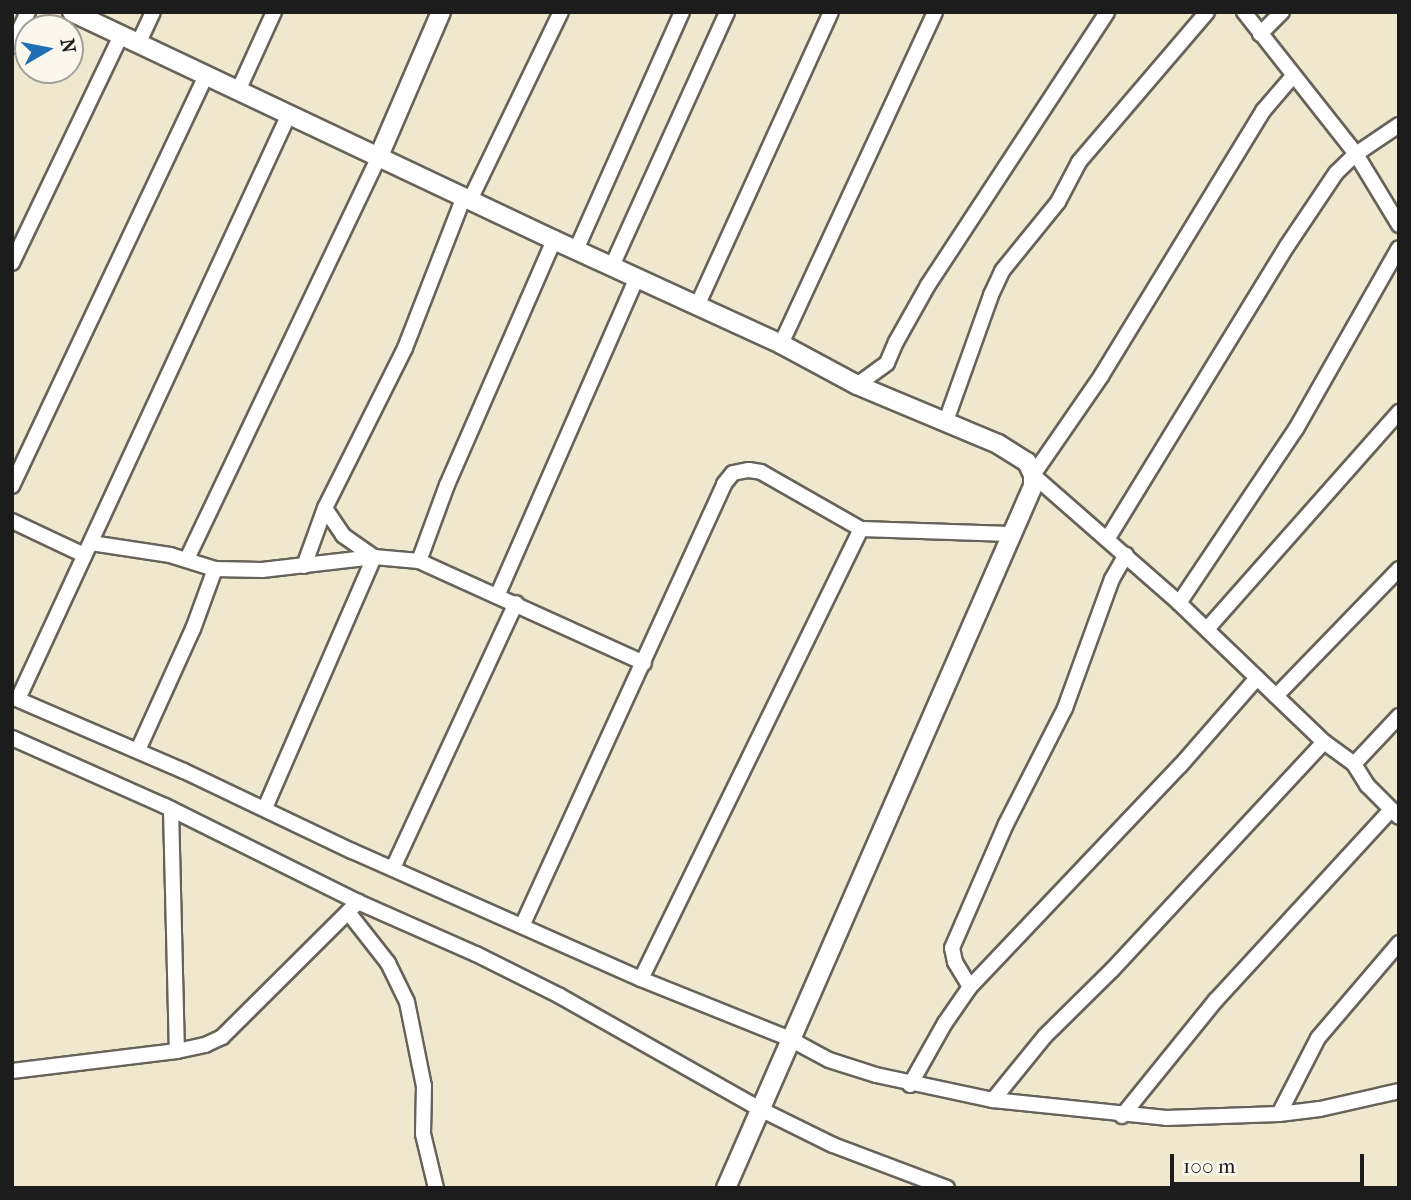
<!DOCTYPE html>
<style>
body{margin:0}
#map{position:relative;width:1411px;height:1200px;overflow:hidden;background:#f0e8ce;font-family:"IM FELL French Canon",serif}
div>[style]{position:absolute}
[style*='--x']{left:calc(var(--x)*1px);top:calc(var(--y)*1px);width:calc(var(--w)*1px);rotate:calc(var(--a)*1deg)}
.roads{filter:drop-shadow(2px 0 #66635a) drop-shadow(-2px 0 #66635a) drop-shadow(0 2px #66635a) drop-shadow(0 -2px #66635a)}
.minor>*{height:14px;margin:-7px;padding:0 7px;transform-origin:7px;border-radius:7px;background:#fff}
.tertiary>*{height:18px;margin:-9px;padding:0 9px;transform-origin:9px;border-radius:9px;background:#fff}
span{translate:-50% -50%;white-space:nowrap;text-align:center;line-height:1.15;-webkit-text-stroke:7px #fbf7ec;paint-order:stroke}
.frame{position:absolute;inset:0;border:14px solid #1c1c1c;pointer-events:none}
.north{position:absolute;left:14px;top:14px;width:70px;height:70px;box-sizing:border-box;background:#fbf7ec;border:2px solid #a29f99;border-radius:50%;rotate:80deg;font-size:19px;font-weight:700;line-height:28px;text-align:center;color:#1c1c1c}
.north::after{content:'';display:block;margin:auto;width:24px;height:32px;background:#1f6fb2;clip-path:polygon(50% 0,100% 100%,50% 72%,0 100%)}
.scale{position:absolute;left:1170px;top:1154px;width:194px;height:32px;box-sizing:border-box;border:4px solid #1c1c1c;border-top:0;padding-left:9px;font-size:21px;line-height:24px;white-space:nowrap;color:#1c1c1c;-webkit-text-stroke:5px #fbf7ec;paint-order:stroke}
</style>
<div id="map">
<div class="roads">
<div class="minor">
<div style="--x:1244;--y:12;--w:181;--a:51.7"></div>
<div style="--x:1356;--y:154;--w:83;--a:58.8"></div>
<div style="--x:1260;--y:34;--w:31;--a:-45"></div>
<div style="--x:139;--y:42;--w:33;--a:-65"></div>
<div style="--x:12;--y:46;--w:38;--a:-65"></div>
<div style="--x:1293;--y:76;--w:46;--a:130.6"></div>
<div style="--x:1263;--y:111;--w:309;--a:121.4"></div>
<div style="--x:1102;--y:375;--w:121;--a:124.6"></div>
<div style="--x:1033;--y:475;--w:194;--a:41.2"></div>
<div style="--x:1179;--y:603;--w:201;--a:43.8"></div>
<div style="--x:1324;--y:742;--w:37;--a:36"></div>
<div style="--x:1354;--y:764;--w:25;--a:58"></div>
<div style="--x:1367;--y:785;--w:45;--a:45"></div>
<div style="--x:238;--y:91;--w:87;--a:-65.5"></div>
<div style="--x:470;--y:200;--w:209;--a:-64.2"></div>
<div style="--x:576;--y:250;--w:261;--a:-66"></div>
<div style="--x:12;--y:263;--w:253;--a:-64.4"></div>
<div style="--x:612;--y:266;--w:279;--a:-65.6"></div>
<div style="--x:697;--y:306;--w:323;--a:-65.5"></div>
<div style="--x:781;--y:344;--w:366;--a:-65.1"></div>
<div style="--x:857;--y:385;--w:37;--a:-36"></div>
<div style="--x:887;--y:363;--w:23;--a:-67"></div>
<div style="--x:896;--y:342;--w:65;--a:-60.7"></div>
<div style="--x:928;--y:285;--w:326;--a:-56.7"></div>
<div style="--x:946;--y:421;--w:134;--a:-70.3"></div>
<div style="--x:991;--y:295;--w:26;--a:-65"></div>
<div style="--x:1002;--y:271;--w:89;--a:-50.9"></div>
<div style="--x:1058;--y:202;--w:45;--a:-62.3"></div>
<div style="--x:1079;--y:162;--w:197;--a:-49.5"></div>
<div style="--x:12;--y:486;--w:454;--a:-64.7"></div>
<div style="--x:12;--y:521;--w:80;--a:25.3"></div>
<div style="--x:1108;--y:538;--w:342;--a:-58.5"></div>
<div style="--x:1287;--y:246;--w:88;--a:-56.1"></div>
<div style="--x:1336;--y:173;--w:28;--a:-44"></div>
<div style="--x:1356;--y:154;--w:52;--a:-34"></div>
<div style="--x:91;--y:543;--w:80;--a:8.6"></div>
<div style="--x:170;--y:555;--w:47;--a:17.3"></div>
<div style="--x:215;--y:569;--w:47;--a:1.2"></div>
<div style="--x:262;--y:570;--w:113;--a:-6.6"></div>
<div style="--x:374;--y:557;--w:45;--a:5.1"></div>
<div style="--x:419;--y:561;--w:247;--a:24.4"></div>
<div style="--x:187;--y:559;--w:446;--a:-64.5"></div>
<div style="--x:419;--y:561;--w:81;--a:-69.8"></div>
<div style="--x:447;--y:485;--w:267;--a:-66.4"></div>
<div style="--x:304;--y:566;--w:62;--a:-70.1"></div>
<div style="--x:325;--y:508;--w:179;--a:-63.4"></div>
<div style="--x:405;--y:348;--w:162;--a:-68.7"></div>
<div style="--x:498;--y:594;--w:345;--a:-66.3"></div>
<div style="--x:1179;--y:603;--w:210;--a:-56.1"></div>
<div style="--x:1296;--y:429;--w:208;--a:-60.4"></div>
<div style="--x:1207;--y:629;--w:290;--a:-48.5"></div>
<div style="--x:1276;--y:696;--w:177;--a:-45.9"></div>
<div style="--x:12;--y:697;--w:187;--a:23.3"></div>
<div style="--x:184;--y:771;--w:186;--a:25.5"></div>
<div style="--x:352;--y:851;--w:316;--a:23.9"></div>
<div style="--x:641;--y:979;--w:161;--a:21.9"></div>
<div style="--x:790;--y:1039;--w:44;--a:28.3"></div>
<div style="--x:829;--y:1060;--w:49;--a:17.7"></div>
<div style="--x:876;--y:1075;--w:120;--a:12.1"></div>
<div style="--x:993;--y:1100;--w:174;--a:5.9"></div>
<div style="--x:1166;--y:1118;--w:113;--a:-2"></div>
<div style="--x:1279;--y:1114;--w:41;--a:-7"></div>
<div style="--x:1320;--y:1109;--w:81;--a:-12.8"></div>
<div style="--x:18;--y:699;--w:645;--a:-65.14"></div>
<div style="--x:12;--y:738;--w:167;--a:24"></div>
<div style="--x:165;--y:806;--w:216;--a:26.4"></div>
<div style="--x:358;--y:902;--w:129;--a:23.8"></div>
<div style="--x:476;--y:954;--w:94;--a:26.6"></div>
<div style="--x:560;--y:996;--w:230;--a:29.5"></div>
<div style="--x:760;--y:1109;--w:81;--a:26.3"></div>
<div style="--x:833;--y:1145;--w:122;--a:20.7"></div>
<div style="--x:138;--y:750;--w:133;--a:-65.6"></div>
<div style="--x:193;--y:629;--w:64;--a:-69.9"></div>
<div style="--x:1354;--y:764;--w:66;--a:-46.8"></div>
<div style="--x:265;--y:808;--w:274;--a:-66.5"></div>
<div style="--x:374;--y:557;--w:38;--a:-145"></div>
<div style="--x:343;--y:535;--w:32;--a:-124"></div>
<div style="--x:171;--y:809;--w:242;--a:88.6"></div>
<div style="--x:393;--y:868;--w:292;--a:-65.1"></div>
<div style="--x:348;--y:912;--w:65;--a:51.9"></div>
<div style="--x:388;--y:963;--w:43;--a:64"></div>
<div style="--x:407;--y:1002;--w:86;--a:78.6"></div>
<div style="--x:424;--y:1086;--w:48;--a:91.2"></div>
<div style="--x:423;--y:1134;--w:56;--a:76.5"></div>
<div style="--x:522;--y:926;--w:486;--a:-65.4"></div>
<div style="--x:724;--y:484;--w:14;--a:-51"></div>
<div style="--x:733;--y:473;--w:16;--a:-11"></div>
<div style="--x:749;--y:470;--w:12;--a:9"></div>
<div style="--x:761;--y:472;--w:115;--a:29.7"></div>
<div style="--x:641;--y:979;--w:501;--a:-63.95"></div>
<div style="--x:861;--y:529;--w:150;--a:1.9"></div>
<div style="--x:970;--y:987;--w:29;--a:-121"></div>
<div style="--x:955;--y:962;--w:14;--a:-102"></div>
<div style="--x:952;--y:948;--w:135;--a:-66.5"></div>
<div style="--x:1006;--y:824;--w:130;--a:-63"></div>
<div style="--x:1065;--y:708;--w:137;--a:-70"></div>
<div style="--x:1112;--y:579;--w:28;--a:-60"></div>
<div style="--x:12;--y:1071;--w:166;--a:-6.9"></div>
<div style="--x:177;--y:1051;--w:29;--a:-12"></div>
<div style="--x:205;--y:1045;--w:19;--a:-25"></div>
<div style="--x:222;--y:1037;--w:192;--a:-44.8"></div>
<div style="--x:910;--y:1085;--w:71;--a:-60.6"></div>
<div style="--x:945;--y:1023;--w:44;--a:-55.2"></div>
<div style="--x:970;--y:987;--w:305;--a:-46.5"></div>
<div style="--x:1180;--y:766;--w:117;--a:-48.8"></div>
<div style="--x:993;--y:1100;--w:82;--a:-50.9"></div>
<div style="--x:1045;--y:1036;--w:94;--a:-44.6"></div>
<div style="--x:1112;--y:970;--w:311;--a:-47.1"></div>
<div style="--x:1279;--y:1114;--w:85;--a:-62.8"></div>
<div style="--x:1318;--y:1038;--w:125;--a:-49.5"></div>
<div style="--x:1122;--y:1116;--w:149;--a:-51"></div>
<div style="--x:1216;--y:1000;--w:258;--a:-47.4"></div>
</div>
<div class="tertiary">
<div style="--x:72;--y:12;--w:533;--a:25.32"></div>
<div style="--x:554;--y:240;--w:250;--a:24.6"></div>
<div style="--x:781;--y:344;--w:86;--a:28.3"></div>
<div style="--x:857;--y:385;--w:153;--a:22.7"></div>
<div style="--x:998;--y:444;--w:34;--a:32"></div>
<div style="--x:1027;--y:462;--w:14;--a:65"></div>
<div style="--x:1033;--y:475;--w:11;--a:90"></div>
<div style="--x:1033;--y:486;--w:766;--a:113.62"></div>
<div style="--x:379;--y:156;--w:157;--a:-66.7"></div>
</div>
</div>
<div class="frame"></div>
<div class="north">N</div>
<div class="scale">100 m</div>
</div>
